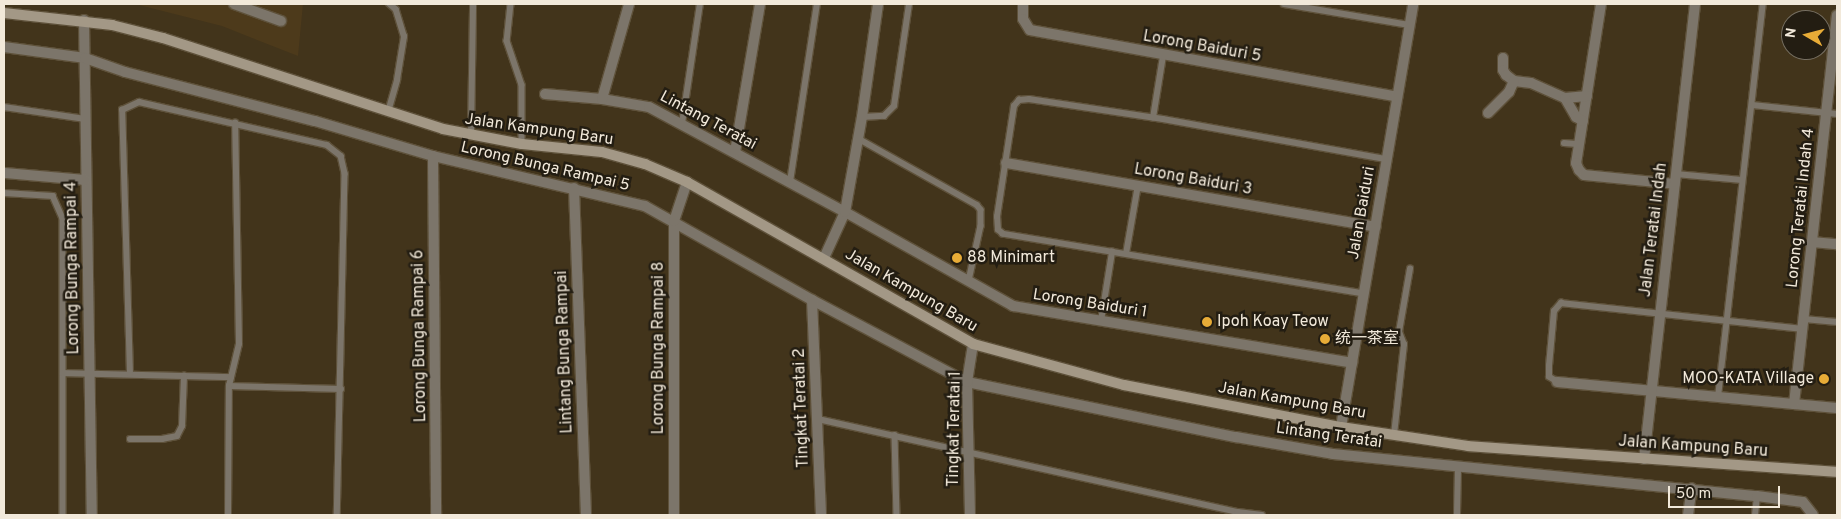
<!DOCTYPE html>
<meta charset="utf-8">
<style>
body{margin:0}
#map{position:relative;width:1841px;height:519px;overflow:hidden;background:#42341b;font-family:Overpass,"Noto Sans SC",sans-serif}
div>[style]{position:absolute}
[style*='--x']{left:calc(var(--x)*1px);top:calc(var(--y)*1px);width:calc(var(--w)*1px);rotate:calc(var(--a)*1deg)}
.built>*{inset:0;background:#4d3a1b}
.roads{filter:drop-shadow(1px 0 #5e513a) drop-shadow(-1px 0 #5e513a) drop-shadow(0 1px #5e513a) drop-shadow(0 -1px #5e513a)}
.lane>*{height:5.5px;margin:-2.75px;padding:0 2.75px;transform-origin:2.75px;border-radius:2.75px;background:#7c756a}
.street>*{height:10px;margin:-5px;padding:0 5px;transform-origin:5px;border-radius:5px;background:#7c756a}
.secondary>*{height:10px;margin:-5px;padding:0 5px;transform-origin:5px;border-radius:5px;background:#a39886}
.dots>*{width:14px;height:14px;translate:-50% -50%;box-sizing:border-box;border:2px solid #231d12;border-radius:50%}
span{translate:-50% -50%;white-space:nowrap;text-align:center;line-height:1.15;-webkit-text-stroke:5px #231d12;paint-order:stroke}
.street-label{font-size:16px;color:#f2e9da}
.poi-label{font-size:16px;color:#f2e9da}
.left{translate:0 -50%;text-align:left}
.right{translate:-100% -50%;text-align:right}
.frame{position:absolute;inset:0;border:5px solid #f2e9da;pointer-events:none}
.north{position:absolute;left:1781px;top:10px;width:50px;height:50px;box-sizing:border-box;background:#231d12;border:1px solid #766f62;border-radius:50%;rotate:278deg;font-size:14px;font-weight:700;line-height:20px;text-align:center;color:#f2e9da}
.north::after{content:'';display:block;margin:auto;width:18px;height:22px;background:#e8ac37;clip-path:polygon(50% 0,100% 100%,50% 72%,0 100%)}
.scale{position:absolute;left:1668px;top:486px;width:112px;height:22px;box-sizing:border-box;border:2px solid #f2e9da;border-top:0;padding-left:6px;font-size:15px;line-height:18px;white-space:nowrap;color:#f2e9da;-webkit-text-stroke:4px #231d12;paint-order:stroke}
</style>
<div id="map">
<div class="built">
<div style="clip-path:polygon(135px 4px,303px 4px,298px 56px,222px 26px)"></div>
</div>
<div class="roads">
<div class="lane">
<div style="--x:511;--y:4;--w:37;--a:96"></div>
<div style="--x:507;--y:41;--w:46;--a:71.2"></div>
<div style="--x:522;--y:85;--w:59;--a:90"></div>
<div style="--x:1284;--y:4;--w:127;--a:9.5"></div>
<div style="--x:1753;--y:105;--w:84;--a:6.1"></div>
<div style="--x:4;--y:107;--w:82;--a:8.4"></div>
<div style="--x:388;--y:112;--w:33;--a:-74"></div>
<div style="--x:397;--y:80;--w:44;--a:-80.8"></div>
<div style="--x:404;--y:37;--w:28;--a:-107"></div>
<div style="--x:396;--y:10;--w:9;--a:-139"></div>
<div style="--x:862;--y:117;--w:22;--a:-3"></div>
<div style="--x:884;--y:116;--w:14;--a:-45"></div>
<div style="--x:894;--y:106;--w:103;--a:-81.6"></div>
<div style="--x:1153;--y:118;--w:63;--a:-80.8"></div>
<div style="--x:682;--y:124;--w:121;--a:-81.5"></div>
<div style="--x:471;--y:136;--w:132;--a:-89.1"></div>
<div style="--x:859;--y:139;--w:135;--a:29.2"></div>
<div style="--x:977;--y:205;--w:6;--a:51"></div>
<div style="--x:981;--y:210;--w:16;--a:90"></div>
<div style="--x:981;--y:226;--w:56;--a:102.3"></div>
<div style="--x:1564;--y:143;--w:16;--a:4"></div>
<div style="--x:1676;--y:174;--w:66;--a:5.2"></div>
<div style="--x:790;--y:182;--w:180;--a:-81.4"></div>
<div style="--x:4;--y:193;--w:49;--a:3.5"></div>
<div style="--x:53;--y:196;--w:24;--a:66"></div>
<div style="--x:63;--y:218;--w:297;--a:90"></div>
<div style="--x:1126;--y:254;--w:70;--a:-80.1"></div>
<div style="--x:1364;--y:294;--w:366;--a:-170.6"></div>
<div style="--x:1003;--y:234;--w:6;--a:-141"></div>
<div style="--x:998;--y:230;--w:13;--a:-94"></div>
<div style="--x:997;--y:217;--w:112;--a:-81.3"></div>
<div style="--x:1014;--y:106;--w:8;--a:-50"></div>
<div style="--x:1019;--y:100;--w:10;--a:-6"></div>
<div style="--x:1029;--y:99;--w:135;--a:8.5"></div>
<div style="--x:1163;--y:119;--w:227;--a:10.2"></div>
<div style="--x:1804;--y:319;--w:33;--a:5"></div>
<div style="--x:1101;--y:321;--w:70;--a:-80.9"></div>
<div style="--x:63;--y:373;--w:168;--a:1.4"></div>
<div style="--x:130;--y:374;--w:264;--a:-91.7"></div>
<div style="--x:122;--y:110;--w:19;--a:-25"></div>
<div style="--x:139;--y:102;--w:193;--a:12.9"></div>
<div style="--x:327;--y:145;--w:18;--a:38"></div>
<div style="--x:341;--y:156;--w:18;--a:77"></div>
<div style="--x:345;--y:174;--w:341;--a:91.3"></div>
<div style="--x:1557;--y:382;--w:9;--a:-148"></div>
<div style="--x:1549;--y:377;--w:11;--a:-90"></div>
<div style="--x:1549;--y:366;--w:55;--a:-84.8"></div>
<div style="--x:1554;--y:311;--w:11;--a:-49"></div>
<div style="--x:1561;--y:303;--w:243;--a:6.1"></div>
<div style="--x:229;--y:386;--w:112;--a:1.5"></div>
<div style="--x:1718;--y:397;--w:396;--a:-83.5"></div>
<div style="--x:818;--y:419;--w:430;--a:12.5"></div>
<div style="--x:1238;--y:512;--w:24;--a:7"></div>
<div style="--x:895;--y:435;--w:80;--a:88.6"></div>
<div style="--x:1394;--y:435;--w:91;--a:-83.7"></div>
<div style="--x:1404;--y:345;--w:14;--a:-111"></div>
<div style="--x:1399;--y:332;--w:64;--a:-80.1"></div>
<div style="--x:130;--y:439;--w:32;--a:0"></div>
<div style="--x:162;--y:439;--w:15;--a:-11"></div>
<div style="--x:177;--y:436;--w:11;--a:-63"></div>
<div style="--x:182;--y:426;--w:50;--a:-87.7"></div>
<div style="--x:228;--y:515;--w:129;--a:-89.6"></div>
<div style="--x:229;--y:386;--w:43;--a:-76.6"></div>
<div style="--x:239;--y:344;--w:221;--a:-91"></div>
<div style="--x:1457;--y:515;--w:48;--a:-88.8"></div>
<div style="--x:1755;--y:515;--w:19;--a:-84"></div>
</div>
<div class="street">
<div style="--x:234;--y:4;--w:50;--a:19.9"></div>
<div style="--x:1023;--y:4;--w:15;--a:90"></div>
<div style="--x:1023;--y:19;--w:13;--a:58"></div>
<div style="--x:1030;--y:30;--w:373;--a:10.3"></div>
<div style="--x:1601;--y:4;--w:161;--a:98.9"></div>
<div style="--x:1576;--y:163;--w:8;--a:67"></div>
<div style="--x:1579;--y:170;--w:7;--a:45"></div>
<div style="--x:1584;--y:175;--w:91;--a:5.6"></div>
<div style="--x:84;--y:20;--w:495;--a:89.1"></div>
<div style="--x:4;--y:47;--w:82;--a:7.7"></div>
<div style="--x:85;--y:58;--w:42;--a:19.3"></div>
<div style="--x:125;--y:72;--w:196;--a:14.5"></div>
<div style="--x:315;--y:121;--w:123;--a:16.5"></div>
<div style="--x:433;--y:156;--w:218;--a:13.3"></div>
<div style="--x:645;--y:206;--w:192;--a:29.4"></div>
<div style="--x:812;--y:300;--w:175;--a:27.9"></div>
<div style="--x:967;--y:382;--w:275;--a:11.6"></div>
<div style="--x:1236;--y:437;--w:98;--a:9.9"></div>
<div style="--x:1333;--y:454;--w:426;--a:5.7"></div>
<div style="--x:1757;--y:496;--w:46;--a:7.4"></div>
<div style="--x:1803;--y:502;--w:16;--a:52"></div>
<div style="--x:1503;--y:58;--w:12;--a:90"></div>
<div style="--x:1503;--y:70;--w:6;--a:59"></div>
<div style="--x:1506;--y:75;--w:10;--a:37"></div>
<div style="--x:1514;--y:81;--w:17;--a:7"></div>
<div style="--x:1531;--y:83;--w:37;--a:24"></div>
<div style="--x:1565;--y:98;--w:22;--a:-5"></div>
<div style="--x:545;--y:94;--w:57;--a:5"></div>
<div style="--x:602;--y:99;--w:48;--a:9.7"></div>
<div style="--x:649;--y:107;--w:222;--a:28.2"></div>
<div style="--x:845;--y:212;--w:193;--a:29.2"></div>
<div style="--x:1013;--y:306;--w:344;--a:9.5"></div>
<div style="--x:1565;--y:98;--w:22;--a:60"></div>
<div style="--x:1576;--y:117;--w:8;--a:30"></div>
<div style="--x:602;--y:99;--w:99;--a:-74.1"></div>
<div style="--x:1488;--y:113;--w:30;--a:-45"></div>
<div style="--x:1509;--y:92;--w:12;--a:-66"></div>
<div style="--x:735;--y:152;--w:150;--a:-80.4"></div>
<div style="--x:433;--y:156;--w:359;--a:89.5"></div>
<div style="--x:1006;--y:163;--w:375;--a:9.8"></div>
<div style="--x:4;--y:173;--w:82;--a:4.9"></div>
<div style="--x:574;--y:188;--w:327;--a:87.9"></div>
<div style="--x:1812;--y:242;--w:25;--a:5"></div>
<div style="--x:824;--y:258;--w:51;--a:-65.5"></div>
<div style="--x:845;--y:212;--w:97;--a:-79.9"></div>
<div style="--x:862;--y:117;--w:114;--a:-81.9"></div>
<div style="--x:812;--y:300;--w:215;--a:87.6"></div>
<div style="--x:1557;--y:382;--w:281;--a:5.3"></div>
<div style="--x:1794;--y:404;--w:391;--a:-83.7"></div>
<div style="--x:1341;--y:427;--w:429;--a:-80.3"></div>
<div style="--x:1644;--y:459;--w:458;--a:-83.6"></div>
<div style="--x:674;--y:515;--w:294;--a:-90"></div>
<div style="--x:674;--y:221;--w:41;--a:-71.6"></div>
<div style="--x:970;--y:515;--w:133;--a:-91.3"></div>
<div style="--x:967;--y:382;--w:38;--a:-81"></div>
<div style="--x:1688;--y:515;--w:27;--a:-82"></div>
</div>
<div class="secondary">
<div style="--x:4;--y:13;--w:109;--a:6.3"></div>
<div style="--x:112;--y:25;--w:53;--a:14.3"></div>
<div style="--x:163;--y:38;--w:294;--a:18"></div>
<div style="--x:443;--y:129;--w:80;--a:10.8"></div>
<div style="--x:522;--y:144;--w:80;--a:5.7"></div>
<div style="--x:602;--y:152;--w:45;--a:15.6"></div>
<div style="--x:645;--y:164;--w:46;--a:23.2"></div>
<div style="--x:687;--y:182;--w:329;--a:29.5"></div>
<div style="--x:973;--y:344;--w:156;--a:15.2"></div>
<div style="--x:1124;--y:385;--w:221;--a:11"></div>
<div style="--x:1341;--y:427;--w:128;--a:8.5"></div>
<div style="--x:1468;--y:446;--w:370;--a:4"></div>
</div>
</div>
<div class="dots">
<div style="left:957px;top:258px;background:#e8ac37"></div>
<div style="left:1207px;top:322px;background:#e8ac37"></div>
<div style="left:1325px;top:339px;background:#e8ac37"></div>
<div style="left:1824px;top:379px;background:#e8ac37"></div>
</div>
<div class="street-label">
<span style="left:1202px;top:47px;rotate:10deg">Lorong Baiduri 5</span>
<span style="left:708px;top:121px;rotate:28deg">Lintang Teratai</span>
<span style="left:539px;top:130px;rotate:8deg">Jalan Kampung Baru</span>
<span style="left:545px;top:167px;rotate:13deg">Lorong Bunga Rampai 5</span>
<span style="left:1193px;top:180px;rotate:10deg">Lorong Baiduri 3</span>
<span style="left:1801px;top:208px;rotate:-84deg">Lorong Teratai Indah 4</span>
<span style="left:1362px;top:213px;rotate:-80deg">Jalan Baiduri</span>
<span style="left:1654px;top:230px;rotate:-83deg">Jalan Teratai Indah</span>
<span style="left:73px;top:268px;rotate:-91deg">Lorong Bunga Rampai 4</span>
<span style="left:911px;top:291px;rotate:30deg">Jalan Kampung Baru</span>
<span style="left:1090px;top:304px;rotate:9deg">Lorong Baiduri 1</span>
<span style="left:420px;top:336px;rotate:-91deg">Lorong Bunga Rampai 6</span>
<span style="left:659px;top:348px;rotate:-90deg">Lorong Bunga Rampai 8</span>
<span style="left:565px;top:352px;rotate:-92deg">Lintang Bunga Rampai</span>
<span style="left:1292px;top:401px;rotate:10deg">Jalan Kampung Baru</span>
<span style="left:802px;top:408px;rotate:-92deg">Tingkat Teratai 2</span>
<span style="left:955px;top:429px;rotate:-89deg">Tingkat Teratai 1</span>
<span style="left:1329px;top:436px;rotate:8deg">Lintang Teratai</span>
<span style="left:1693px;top:447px;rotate:4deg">Jalan Kampung Baru</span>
</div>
<div class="poi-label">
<span class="left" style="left:967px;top:258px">88 Minimart</span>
<span class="left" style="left:1217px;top:322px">Ipoh Koay Teow</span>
<span class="left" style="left:1335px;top:339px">统一茶室</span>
<span class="right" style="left:1814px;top:379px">MOO-KATA Village</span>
</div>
<div class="frame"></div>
<div class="north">N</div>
<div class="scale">50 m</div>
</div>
